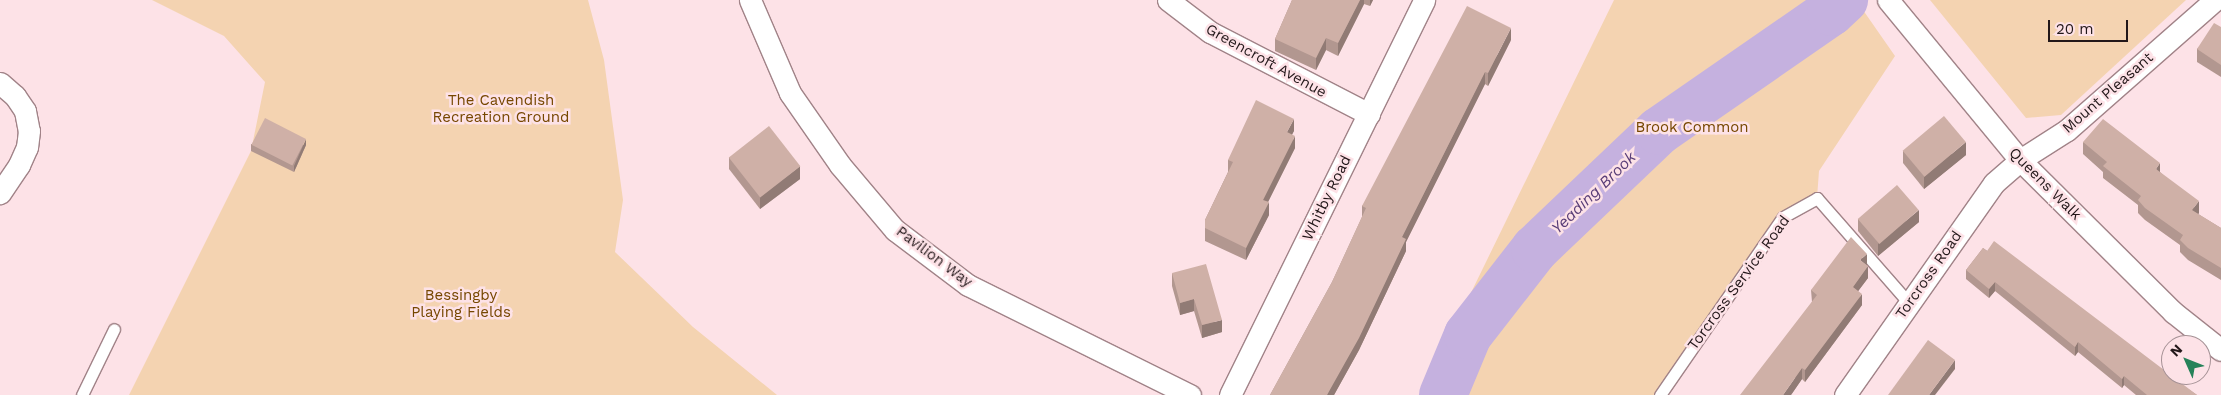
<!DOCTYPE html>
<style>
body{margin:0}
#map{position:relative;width:2221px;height:395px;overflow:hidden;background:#fde2e7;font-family:"Work Sans",sans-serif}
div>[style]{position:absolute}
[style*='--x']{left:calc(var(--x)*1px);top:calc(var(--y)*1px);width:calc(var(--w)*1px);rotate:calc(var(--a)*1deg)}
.green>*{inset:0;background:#f4d3b1}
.river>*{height:48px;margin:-24px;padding:0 24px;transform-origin:24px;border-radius:24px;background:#c5b1df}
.roads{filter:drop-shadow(1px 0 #a18388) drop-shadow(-1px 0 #a18388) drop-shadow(0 1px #a18388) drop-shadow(0 -1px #a18388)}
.lane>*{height:11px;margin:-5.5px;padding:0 5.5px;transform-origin:5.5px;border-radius:5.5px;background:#fff}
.street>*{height:21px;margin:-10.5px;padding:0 10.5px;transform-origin:10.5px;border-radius:10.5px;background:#fff}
.wall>*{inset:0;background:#b29790}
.shaded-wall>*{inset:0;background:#917b75}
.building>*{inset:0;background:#cfb0a7;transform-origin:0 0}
span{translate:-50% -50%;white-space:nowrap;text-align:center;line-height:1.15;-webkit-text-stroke:5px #fde2e7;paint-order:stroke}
.street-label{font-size:15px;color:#221719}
.park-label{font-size:15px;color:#764700}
.water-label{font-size:16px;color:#593d77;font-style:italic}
.north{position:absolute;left:2161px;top:335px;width:50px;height:50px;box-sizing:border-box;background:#fde2e7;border:1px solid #a59195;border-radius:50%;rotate:314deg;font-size:14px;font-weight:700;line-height:20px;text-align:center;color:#221719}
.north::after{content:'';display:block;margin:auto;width:18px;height:22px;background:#268259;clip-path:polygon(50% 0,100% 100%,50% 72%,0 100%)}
.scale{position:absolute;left:2048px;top:20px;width:80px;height:22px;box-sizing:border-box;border:2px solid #221719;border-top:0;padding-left:6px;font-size:15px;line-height:18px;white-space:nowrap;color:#221719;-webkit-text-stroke:4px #fde2e7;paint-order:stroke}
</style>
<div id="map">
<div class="green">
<div style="clip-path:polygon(152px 0,588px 0,604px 60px,623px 200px,615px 252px,693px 327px,777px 395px,129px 395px,251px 151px,265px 82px,224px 36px)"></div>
<div style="clip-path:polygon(1614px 0,1856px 0,1895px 56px,1819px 171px,1817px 198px,1796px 208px,1660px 395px,1421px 395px)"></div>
<div style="clip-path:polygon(1930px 0,2186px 0,2061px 115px,2026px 118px)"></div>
</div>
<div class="river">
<div style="--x:1443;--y:395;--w:65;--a:-67.4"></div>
<div style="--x:1468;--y:335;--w:109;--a:-52.1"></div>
<div style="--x:1535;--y:249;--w:171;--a:-43.6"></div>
<div style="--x:1659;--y:131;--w:209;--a:-34.7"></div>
<div style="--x:1831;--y:12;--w:18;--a:-43"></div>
</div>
<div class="roads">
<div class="lane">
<div style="--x:82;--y:395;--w:73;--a:-64.1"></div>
<div style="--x:1660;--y:395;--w:216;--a:-55.4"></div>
<div style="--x:1783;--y:217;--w:39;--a:-29"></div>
<div style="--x:1817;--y:198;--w:140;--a:48.8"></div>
</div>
<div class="street">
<div style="--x:750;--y:0;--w:101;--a:66.7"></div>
<div style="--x:790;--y:93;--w:88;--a:55.2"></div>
<div style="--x:840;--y:165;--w:85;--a:49.8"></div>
<div style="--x:895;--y:230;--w:91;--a:37"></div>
<div style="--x:968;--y:285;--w:248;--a:26.4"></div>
<div style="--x:1168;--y:0;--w:53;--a:37.3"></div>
<div style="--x:1210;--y:32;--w:179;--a:27.3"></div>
<div style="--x:1888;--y:0;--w:207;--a:50.5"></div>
<div style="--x:2020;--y:160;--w:216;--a:44.8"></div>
<div style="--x:2173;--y:312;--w:61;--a:38.4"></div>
<div style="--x:0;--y:83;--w:20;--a:41"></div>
<div style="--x:15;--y:96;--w:18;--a:56"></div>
<div style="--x:25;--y:111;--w:20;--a:79"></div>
<div style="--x:29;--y:131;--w:16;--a:97"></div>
<div style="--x:27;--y:147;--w:20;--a:114"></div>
<div style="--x:19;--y:165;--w:34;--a:124"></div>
<div style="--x:1230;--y:395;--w:440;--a:-63.8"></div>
<div style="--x:1845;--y:395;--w:259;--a:-54.9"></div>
<div style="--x:1994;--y:183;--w:35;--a:-41"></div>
<div style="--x:2020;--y:160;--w:56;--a:-32.6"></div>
<div style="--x:2067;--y:130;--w:197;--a:-41.3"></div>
</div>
</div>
<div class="wall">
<div style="clip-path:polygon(1292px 0,1373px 0,1370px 6px,1364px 4px,1338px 56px,1326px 50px,1316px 70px,1275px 51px,1275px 39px)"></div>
<div style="clip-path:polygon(2221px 27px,2221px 77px,2197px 62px,2197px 49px)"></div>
<div style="clip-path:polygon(1511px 40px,1488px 86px,1485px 84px,1406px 242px,1406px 251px,1359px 350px,1334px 395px,1270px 395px,1332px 282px,1362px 217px,1362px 206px)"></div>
<div style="clip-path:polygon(1294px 131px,1292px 134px,1295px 148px,1268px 202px,1269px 215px,1246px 260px,1205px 241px,1205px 220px,1228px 172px,1228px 160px)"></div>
<div style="clip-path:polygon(2083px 142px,2160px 172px,2199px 213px,2198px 214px,2221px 228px,2221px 280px,2188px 260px,2180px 252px,2180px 245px,2145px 220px,2138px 213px,2138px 205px,2103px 178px,2103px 172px,2083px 154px)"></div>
<div style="clip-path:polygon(251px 144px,306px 145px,294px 172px,251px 151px)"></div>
<div style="clip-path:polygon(1903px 151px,1966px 155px,1924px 189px,1903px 163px)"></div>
<div style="clip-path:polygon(729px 157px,800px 179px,760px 209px,729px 169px)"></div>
<div style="clip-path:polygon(1858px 219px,1919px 222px,1878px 256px,1858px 231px)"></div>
<div style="clip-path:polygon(1983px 248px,2197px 395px,2136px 395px,2124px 385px,2122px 388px,2078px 352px,2075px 356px,1995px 291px,1989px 298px,1966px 279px,1966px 270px)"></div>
<div style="clip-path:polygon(1867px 266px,1868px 278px,1858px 291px,1862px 305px,1805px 382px,1802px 379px,1791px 395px,1812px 302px,1811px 290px)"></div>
<div style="clip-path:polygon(1172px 273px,1222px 332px,1202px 338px,1194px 311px,1180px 315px,1172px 286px)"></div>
</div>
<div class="shaded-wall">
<div style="clip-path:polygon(1360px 0,1364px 0,1364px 4px,1338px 56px,1338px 43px)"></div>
<div style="clip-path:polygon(1370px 0,1373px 0,1370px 6px)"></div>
<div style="clip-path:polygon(1511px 28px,1511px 40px,1488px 86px,1488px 73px)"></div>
<div style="clip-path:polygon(1326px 38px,1326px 50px,1316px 70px,1316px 58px)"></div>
<div style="clip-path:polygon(1485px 72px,1485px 84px,1406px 242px,1406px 251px,1359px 350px,1334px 395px,1327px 395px,1402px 237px)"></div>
<div style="clip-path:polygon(1294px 119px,1294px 131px,1287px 144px,1287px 132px)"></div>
<div style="clip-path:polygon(1295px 136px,1295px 148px,1263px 212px,1263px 200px)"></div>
<div style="clip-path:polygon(306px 139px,306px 145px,294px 172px,294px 166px)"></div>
<div style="clip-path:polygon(1966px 142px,1966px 155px,1924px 189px,1924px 177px)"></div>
<div style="clip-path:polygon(2160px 163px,2160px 176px,2156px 169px)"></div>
<div style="clip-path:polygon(800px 166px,800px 179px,760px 209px,760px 197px)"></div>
<div style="clip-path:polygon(2199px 201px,2199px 213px,2192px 222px,2192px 210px)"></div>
<div style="clip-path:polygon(1269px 202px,1269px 215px,1246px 260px,1246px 248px)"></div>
<div style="clip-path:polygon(1919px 210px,1919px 222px,1878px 256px,1878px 244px)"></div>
<div style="clip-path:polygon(1867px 254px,1867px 266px,1860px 260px)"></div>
<div style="clip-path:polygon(1868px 266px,1868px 278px,1853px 298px,1853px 287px)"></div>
<div style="clip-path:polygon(1995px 282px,1995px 291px,1989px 298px,1989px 289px)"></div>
<div style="clip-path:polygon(1862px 294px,1862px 305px,1805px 382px,1805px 370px)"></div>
<div style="clip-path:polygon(1194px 299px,1194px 311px,1180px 315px,1180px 303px)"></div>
<div style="clip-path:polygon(1222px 320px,1222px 332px,1202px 338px,1202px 325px)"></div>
<div style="clip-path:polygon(2078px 342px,2078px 352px,2075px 356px,2075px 347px)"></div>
<div style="clip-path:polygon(1955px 360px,1955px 369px,1935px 395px,1929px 395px)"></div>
<div style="clip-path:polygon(1802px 368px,1802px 379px,1791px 395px,1783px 395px)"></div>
<div style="clip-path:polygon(2124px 376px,2124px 385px,2122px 388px,2122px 379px)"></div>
</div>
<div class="building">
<div style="clip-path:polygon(1292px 0,1360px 0,1338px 43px,1326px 38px,1316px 58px,1275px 39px)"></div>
<div style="clip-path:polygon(1467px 6px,1511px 28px,1488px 73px,1485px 72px,1402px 237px,1406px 239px,1359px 338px,1327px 395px,1270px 395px,1332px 282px,1366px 208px,1362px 206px)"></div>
<div style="clip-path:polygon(2214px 23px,2221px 27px,2221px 65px,2197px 49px)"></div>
<div style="clip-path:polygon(1256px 100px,1294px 119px,1287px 132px,1295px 136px,1263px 200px,1269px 202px,1246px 248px,1205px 228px,1205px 220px,1233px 162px,1228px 160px)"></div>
<div style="left:1944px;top:116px;width:34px;height:54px;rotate:50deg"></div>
<div style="left:265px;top:118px;width:46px;height:30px;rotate:27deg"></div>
<div style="clip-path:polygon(2103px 119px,2160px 163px,2156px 169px,2199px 201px,2192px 210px,2221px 228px,2221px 268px,2188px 248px,2180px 240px,2183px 235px,2145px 208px,2138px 200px,2141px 196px,2103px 166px,2107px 162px,2083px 142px)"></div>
<div style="left:769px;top:126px;width:51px;height:51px;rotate:52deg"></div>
<div style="left:1897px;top:185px;width:33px;height:52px;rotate:49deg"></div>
<div style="clip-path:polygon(1851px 237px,1867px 254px,1860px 260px,1868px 266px,1853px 287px,1862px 294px,1805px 370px,1802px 368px,1783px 395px,1740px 395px,1817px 295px,1811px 290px)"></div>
<div style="clip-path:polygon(1994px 241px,2197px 395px,2147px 395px,2124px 376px,2122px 379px,2078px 342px,2075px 347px,1995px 282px,1989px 289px,1966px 270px,1983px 248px,1987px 251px)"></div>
<div style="clip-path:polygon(1206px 264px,1222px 320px,1202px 325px,1194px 299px,1180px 303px,1172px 273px)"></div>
<div style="clip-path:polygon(1928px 340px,1955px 360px,1929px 395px,1888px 395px)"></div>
</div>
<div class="street-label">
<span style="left:1266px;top:61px;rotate:29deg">Greencroft Avenue</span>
<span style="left:2108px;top:93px;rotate:-41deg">Mount Pleasant</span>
<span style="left:2045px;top:184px;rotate:45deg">Queens Walk</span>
<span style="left:1327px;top:198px;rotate:-64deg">Whitby Road</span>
<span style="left:934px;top:257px;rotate:37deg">Pavilion Way</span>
<span style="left:1929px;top:275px;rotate:-55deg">Torcross Road</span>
<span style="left:1739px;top:283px;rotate:-54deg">Torcross Service Road</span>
</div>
<div class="park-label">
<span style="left:501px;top:109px">The Cavendish<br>Recreation Ground</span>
<span style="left:1692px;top:128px">Brook Common</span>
<span style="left:461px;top:304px">Bessingby<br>Playing Fields</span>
</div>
<div class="water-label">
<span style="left:1594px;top:193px;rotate:-44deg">Yeading Brook</span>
</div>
<div class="north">N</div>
<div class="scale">20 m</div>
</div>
